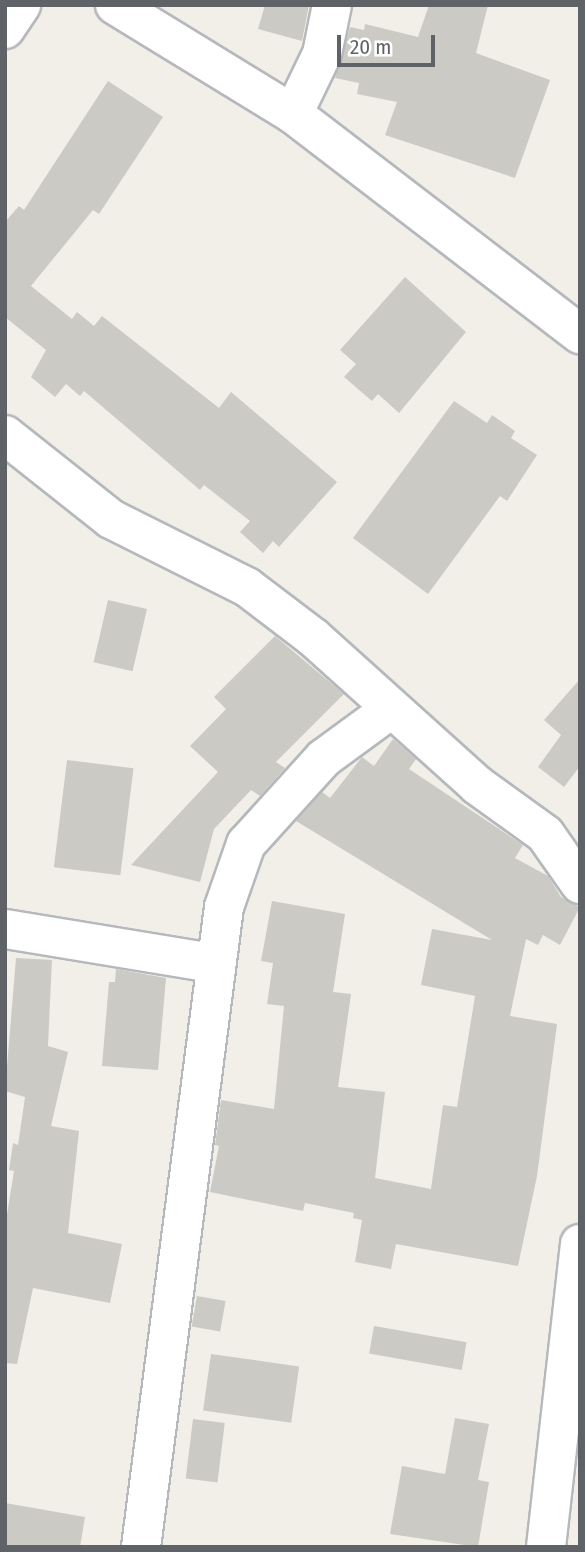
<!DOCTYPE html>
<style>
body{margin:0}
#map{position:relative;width:585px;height:1552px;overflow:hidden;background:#f1efe8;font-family:"Fira Sans Condensed",sans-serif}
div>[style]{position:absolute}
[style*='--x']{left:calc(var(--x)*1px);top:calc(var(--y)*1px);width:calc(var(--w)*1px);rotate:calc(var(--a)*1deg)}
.building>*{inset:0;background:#cccac5;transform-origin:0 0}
.roads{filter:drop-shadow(2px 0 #b5b8bc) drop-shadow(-2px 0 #b5b8bc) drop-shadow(0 2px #b5b8bc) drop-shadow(0 -2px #b5b8bc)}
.minor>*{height:38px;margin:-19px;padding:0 19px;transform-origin:19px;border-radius:19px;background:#fff}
span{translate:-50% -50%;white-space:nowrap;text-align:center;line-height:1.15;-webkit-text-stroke:5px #fff;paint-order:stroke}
.frame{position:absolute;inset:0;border:7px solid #5f6368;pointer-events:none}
.scale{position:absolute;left:337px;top:35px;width:98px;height:32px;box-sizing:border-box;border:4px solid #5f6368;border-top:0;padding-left:9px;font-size:21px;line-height:24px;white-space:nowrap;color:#5f6368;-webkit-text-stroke:5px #fff;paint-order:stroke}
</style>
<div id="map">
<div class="building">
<div style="clip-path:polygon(265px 5px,309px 5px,302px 41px,258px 29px)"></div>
<div style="clip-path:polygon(429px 5px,488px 5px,476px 53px,550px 80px,515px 178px,385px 135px,397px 102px,357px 94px,359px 83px,335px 78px,350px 27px,364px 30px,365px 24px,418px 37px)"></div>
<div style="clip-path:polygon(108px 81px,163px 117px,99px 214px,93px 210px,31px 286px,72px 319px,77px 312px,94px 326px,102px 316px,219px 408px,231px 392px,337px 482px,279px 547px,273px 541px,263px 553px,240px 532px,250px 521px,204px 485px,200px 490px,84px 391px,80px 396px,66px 384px,55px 397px,31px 377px,46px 350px,5px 317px,5px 222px,19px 206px,24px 210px)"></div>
<div style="clip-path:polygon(405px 277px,466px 332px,399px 413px,378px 394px,372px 401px,344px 377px,356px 364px,340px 350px)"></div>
<div style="clip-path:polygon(454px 401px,487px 423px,492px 415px,515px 431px,511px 438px,537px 455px,507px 501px,500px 496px,428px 594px,353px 538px)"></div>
<div style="left:108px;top:600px;width:40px;height:64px;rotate:13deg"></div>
<div style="clip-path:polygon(275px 636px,344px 694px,276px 762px,285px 768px,260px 796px,251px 790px,214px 829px,200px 882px,131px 865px,218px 772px,190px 746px,226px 709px,214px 697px)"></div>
<div style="clip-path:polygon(580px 679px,580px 766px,564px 787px,538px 767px,561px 735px,544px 720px)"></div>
<div style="clip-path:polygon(393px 739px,416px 759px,409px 769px,523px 845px,515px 858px,548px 876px,561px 897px,580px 907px,560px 945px,543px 935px,538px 945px,526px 939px,510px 1016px,557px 1024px,537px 1176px,518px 1266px,396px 1244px,391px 1269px,355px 1262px,362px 1220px,353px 1218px,354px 1213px,305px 1203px,303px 1211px,210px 1192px,219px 1146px,215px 1145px,221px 1100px,274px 1109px,284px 1006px,267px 1004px,273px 963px,261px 961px,272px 901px,345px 914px,333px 992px,351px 994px,338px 1087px,385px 1092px,375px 1178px,431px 1189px,443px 1105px,457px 1107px,475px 996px,421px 985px,432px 929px,492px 940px,296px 821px,322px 792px,330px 798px,362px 757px,374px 766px)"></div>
<div style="left:67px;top:760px;width:67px;height:108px;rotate:7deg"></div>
<div style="clip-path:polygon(16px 958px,52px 960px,48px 1046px,68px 1052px,51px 1126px,79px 1131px,68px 1233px,122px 1244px,110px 1303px,33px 1288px,17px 1364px,5px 1363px,5px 1227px,14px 1171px,9px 1170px,13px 1143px,18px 1145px,25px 1097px,5px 1091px)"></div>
<div style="clip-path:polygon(116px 969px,166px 978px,158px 1070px,102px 1066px,109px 982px,115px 982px)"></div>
<div style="left:197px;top:1296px;width:29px;height:31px;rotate:10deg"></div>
<div style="left:374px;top:1326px;width:94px;height:28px;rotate:10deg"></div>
<div style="left:211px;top:1354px;width:89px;height:57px;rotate:8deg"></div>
<div style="clip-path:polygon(455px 1418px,489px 1424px,478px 1480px,489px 1482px,478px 1547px,390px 1534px,402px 1466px,445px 1474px)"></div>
<div style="left:193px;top:1419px;width:32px;height:60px;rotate:7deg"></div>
<div style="clip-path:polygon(5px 1503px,85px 1517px,80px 1547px,5px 1547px)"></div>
</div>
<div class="roads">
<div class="minor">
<div style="--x:115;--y:5;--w:209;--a:31.5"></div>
<div style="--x:293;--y:114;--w:362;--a:37.5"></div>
<div style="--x:5;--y:29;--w:29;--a:-56"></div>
<div style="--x:293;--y:114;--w:67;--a:-64.2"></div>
<div style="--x:322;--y:54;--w:50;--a:-78.5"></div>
<div style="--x:5;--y:435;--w:135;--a:38.4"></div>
<div style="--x:111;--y:519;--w:152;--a:26.6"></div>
<div style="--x:247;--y:587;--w:84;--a:37.3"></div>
<div style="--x:314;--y:638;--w:219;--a:42"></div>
<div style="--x:477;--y:785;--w:84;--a:35.8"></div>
<div style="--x:545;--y:834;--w:61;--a:55"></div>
<div style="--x:5;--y:929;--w:211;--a:9.3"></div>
<div style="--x:141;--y:1547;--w:645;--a:-82.61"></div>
<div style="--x:224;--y:907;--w:67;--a:-70.8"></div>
<div style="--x:246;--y:844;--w:116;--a:-47.8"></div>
<div style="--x:324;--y:758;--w:83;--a:-36.2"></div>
<div style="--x:546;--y:1547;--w:305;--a:-83.6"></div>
</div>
</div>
<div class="frame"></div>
<div class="scale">20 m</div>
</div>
